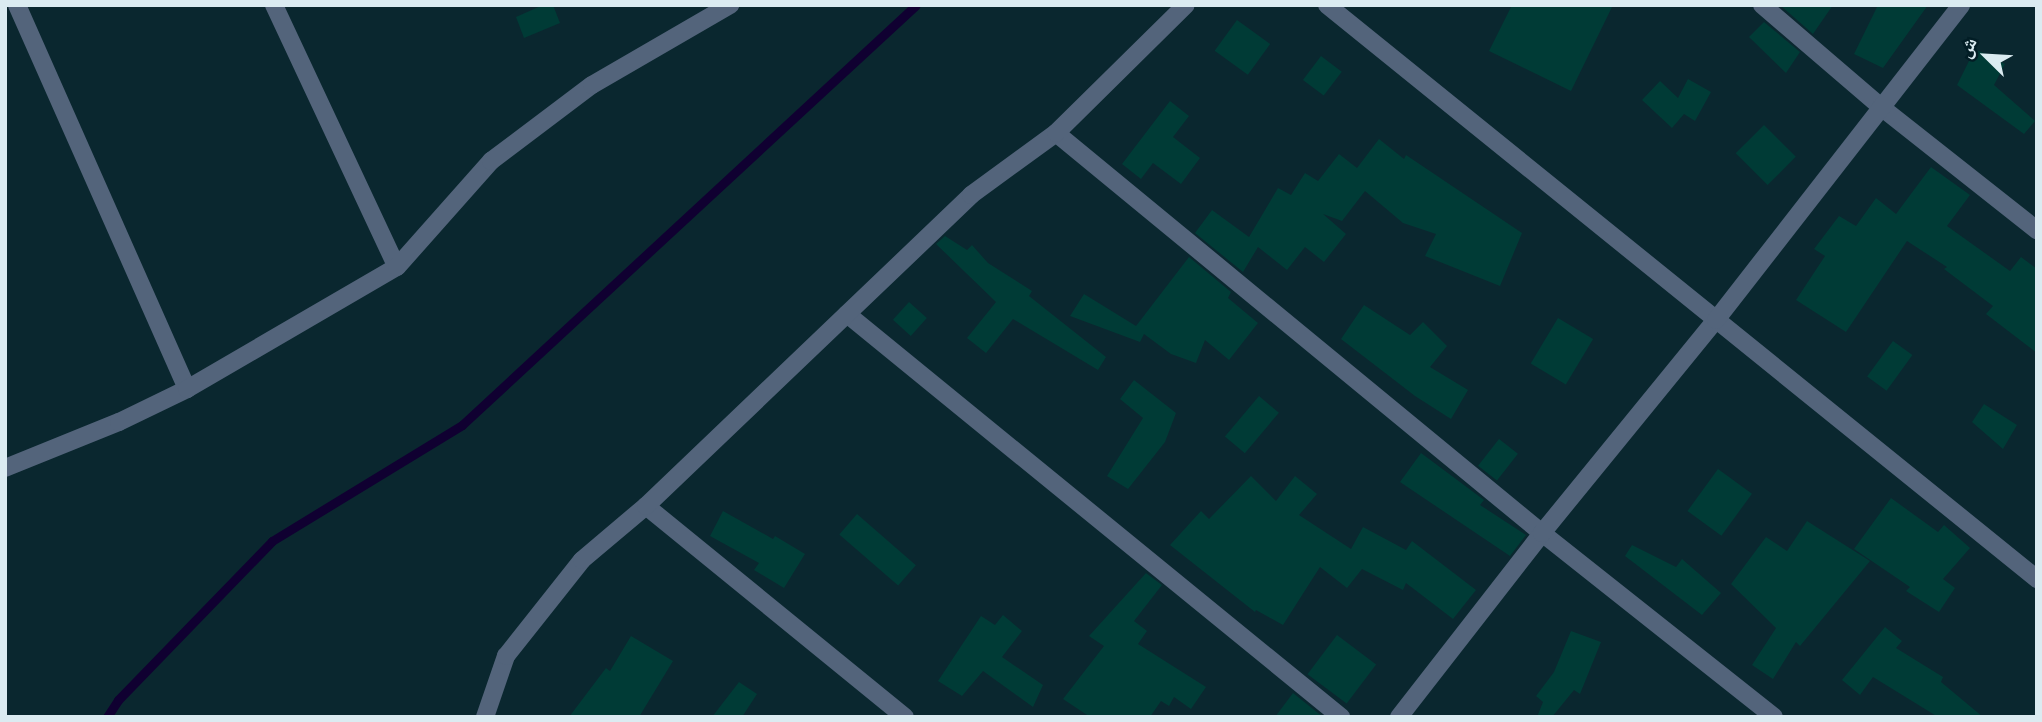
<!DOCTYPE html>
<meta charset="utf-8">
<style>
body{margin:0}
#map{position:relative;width:2042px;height:722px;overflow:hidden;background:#0a272f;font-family:Raleway,"Noto Naskh Arabic",sans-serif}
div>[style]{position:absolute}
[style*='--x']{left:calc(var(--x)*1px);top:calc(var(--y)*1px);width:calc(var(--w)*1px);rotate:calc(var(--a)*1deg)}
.stream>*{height:9px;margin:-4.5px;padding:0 4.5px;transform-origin:4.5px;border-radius:4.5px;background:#100031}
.building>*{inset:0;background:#003b36;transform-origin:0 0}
.minor>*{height:18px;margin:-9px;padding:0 9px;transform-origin:9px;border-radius:9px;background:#53647b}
span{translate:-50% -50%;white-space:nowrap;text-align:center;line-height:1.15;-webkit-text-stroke:5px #021d25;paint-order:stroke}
.frame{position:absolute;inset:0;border:7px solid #dbebf1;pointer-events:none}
.north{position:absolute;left:1951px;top:21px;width:70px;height:70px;-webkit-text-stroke:5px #021d25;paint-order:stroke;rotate:294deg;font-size:19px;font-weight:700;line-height:28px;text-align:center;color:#dbebf1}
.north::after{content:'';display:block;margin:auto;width:24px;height:32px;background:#dbebf1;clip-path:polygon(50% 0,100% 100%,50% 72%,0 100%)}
</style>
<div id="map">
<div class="stream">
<div style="--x:107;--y:717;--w:20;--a:-57"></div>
<div style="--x:118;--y:700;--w:221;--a:-45.9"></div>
<div style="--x:272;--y:541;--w:223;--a:-31.4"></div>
<div style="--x:462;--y:425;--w:618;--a:-42.77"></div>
</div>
<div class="building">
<div style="clip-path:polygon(543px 5px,553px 5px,560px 23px,524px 38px,516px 17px)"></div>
<div style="clip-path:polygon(1512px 5px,1613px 5px,1571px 91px,1489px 51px)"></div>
<div style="clip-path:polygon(1780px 5px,1833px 5px,1813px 34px)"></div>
<div style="clip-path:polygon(1878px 5px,1928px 5px,1883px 68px,1854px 54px)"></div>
<div style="left:1237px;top:20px;width:41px;height:38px;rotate:36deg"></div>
<div style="clip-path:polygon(1764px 22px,1800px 52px,1786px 73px,1749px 37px)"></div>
<div style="clip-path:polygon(1975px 49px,2005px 64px,1994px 85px,2035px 121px,2024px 134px,1957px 85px)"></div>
<div style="left:1321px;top:56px;width:26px;height:30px;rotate:37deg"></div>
<div style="clip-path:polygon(1688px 79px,1711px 92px,1695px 121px,1684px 114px,1672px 128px,1642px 100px,1660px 81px,1678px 98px)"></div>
<div style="clip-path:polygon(1170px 101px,1189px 116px,1173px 137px,1200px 158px,1181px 184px,1153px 163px,1141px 179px,1122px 164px)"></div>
<div style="left:1764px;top:125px;width:45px;height:40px;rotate:45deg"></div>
<div style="clip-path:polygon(1379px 139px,1404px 159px,1406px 155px,1522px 233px,1500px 286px,1425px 256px,1436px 234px,1403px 223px,1365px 191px,1342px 221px,1323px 214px,1346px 234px,1324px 262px,1305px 247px,1287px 270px,1258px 247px,1243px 272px,1195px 233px,1212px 210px,1249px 237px,1278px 188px,1291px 195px,1305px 173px,1318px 181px,1339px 154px,1357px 168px)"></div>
<div style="clip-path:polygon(1931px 167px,1970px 195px,1947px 226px,2010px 271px,2021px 257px,2037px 269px,2037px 353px,1986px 314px,1993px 306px,1944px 269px,1947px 267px,1907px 241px,1846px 332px,1796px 300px,1825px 256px,1814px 249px,1839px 216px,1856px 226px,1876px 198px,1896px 214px)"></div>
<div style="clip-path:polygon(945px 236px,967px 250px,972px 245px,988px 263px,1032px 291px,1029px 296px,1106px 357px,1098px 370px,1013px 319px,986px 353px,967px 338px,996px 302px,936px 244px)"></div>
<div style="clip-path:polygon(1189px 257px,1231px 292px,1228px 298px,1258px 323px,1229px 360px,1205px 340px,1196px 363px,1171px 354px,1144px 334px,1140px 342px,1070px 316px,1084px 294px,1136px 326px)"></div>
<div style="left:909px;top:302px;width:24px;height:24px;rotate:42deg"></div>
<div style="clip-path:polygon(1364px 305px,1410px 335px,1423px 322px,1447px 346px,1430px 367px,1468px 390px,1451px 419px,1415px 396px,1341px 339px)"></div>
<div style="left:1558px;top:318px;width:41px;height:53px;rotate:31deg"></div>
<div style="left:1893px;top:341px;width:24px;height:44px;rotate:36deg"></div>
<div style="clip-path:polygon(1134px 380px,1176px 413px,1165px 442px,1128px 489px,1107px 476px,1143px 418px,1120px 399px)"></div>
<div style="left:1259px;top:396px;width:26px;height:53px;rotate:40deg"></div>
<div style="clip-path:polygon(1984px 404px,2017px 425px,2003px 449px,1972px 422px)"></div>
<div style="left:1499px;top:439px;width:24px;height:34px;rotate:38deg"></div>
<div style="clip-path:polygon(1421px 453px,1484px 500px,1480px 505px,1526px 535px,1510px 556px,1400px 482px)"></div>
<div style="left:1718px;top:469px;width:42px;height:52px;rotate:36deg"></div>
<div style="clip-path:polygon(1251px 476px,1276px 501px,1295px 476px,1317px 494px,1299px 515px,1351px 549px,1363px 527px,1406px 550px,1412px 541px,1476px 590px,1453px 619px,1406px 583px,1403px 590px,1362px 569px,1347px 588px,1320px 567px,1283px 625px,1256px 610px,1255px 612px,1170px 545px,1201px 511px,1209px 519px)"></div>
<div style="clip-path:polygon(1891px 498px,1938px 532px,1944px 525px,1970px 548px,1943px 579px,1955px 588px,1939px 612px,1906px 591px,1910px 587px,1854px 549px)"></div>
<div style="clip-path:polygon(723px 511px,773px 539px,775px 536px,805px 554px,784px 588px,754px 570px,759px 563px,710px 536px)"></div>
<div style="left:857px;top:514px;width:78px;height:27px;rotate:41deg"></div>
<div style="clip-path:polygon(1807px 521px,1870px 561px,1800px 646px,1796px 642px,1773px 679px,1752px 665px,1776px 628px,1731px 584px,1766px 537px,1787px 551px)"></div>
<div style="clip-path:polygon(1632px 545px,1676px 567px,1682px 559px,1721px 593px,1702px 615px,1625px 556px)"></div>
<div style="clip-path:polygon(1146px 573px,1162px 585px,1134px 621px,1147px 631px,1138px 644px,1206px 687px,1191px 709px,1174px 697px,1169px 706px,1161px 701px,1150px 717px,1090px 717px,1063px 699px,1104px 646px,1089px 636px)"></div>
<div style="clip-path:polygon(1003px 615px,1022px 631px,1002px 657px,1043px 685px,1033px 707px,983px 671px,962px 696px,938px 681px,981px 616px,995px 625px)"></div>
<div style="clip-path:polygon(1885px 627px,1902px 641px,1896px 648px,1943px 677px,1941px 682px,1983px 717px,1938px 717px,1873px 677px,1860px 695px,1842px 680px)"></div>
<div style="clip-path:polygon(1571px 631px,1601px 642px,1580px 694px,1574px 690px,1552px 717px,1537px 717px,1543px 702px,1536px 696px,1554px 672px)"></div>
<div style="left:1337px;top:635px;width:49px;height:49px;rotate:37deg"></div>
<div style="clip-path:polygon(631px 636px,673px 661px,639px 717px,569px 717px,606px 668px,610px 671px)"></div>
<div style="clip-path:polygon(739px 682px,757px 694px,742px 717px,712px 717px)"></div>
<div style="clip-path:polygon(1293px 693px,1323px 717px,1275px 717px)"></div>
</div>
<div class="minor">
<div style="--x:17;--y:5;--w:420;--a:66.1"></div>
<div style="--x:274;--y:5;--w:289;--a:64.9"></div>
<div style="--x:1327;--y:5;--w:913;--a:38.95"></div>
<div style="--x:1762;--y:5;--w:157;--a:40.6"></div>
<div style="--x:1881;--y:107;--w:199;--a:38.3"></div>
<div style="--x:1056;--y:133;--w:629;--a:39.46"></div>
<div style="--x:1542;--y:533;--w:296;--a:38.4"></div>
<div style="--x:847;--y:314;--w:638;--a:39.21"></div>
<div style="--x:5;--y:468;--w:123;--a:-22"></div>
<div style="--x:119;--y:422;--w:76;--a:-25.9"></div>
<div style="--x:187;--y:389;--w:243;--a:-30.2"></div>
<div style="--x:397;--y:267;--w:142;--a:-48.4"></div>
<div style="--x:491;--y:161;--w:126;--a:-37"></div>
<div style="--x:592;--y:85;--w:160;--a:-30.1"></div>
<div style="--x:646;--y:506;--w:334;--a:39.2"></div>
<div style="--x:485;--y:717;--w:65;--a:-71"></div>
<div style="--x:506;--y:656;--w:122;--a:-51.6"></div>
<div style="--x:582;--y:560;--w:84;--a:-40.2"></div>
<div style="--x:646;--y:506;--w:450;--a:-43.7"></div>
<div style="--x:971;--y:195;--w:105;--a:-36.1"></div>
<div style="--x:1056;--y:133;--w:182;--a:-44.6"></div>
<div style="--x:1399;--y:717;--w:233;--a:-52.1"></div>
<div style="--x:1542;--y:533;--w:275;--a:-50.8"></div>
<div style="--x:1716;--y:320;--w:399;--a:-52.1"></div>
</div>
<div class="frame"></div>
<div class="north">ش</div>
</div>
